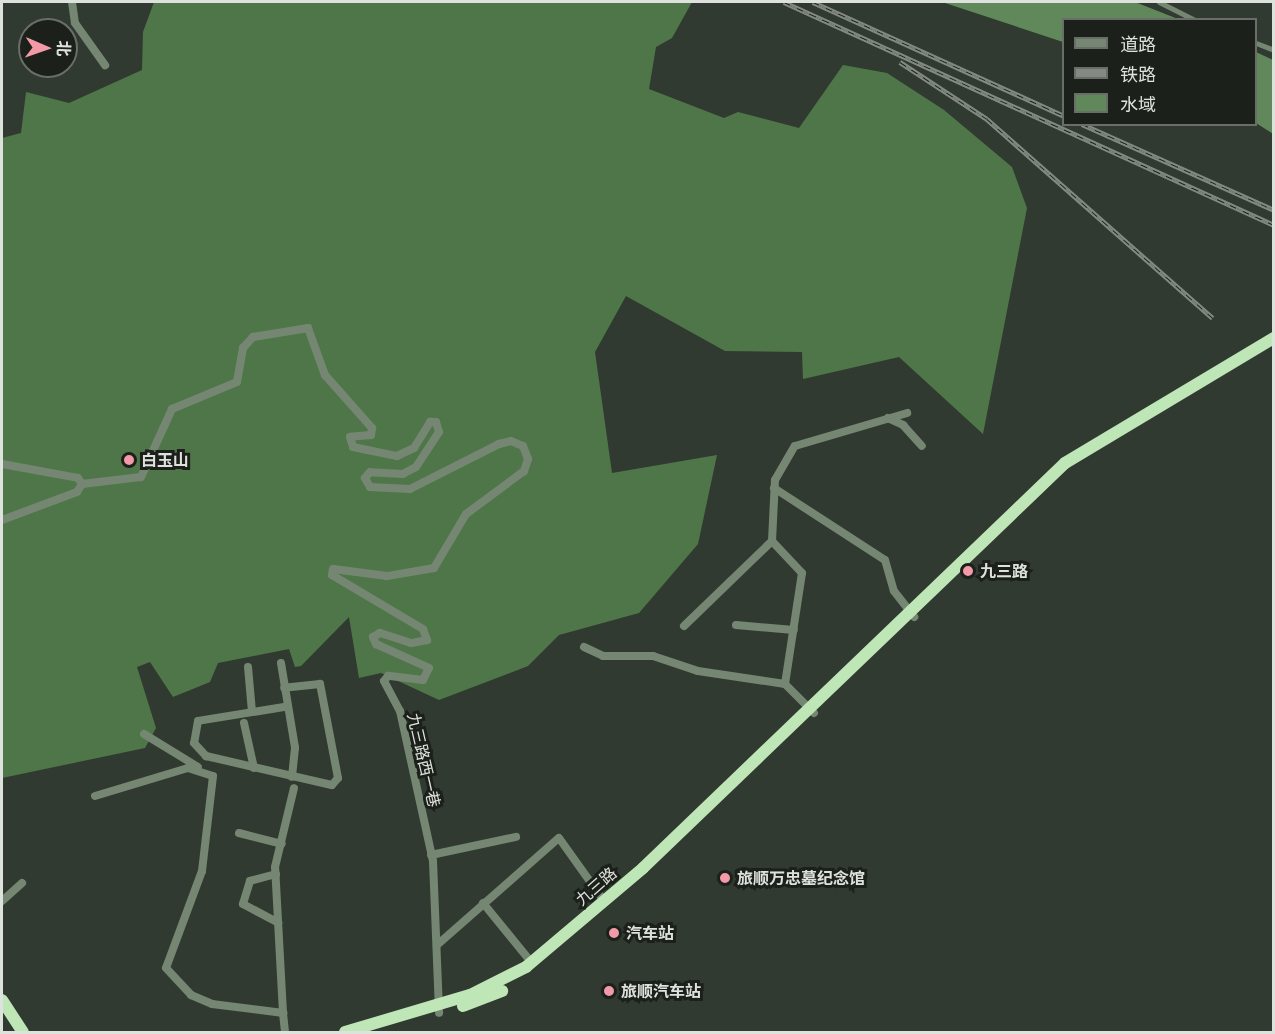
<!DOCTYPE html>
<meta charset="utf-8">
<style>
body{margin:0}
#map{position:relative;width:1275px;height:1034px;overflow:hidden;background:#313a30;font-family:Lato,"Noto Sans SC",sans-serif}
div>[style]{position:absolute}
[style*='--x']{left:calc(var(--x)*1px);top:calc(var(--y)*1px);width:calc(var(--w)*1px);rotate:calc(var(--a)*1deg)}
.forest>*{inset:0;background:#4f7649}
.water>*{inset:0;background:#60885a}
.pedestrian>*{height:5px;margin:-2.5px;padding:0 2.5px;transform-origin:2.5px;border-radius:2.5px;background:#758772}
.minor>*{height:8px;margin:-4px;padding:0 4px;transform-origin:4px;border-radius:4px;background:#758772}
.trunk>*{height:12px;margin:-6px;padding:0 6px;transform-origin:6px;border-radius:6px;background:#bee6b7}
.rail>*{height:4.5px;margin-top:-2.25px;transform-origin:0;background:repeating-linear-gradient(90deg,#1c201b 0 7px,#838a82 0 14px);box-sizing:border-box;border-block:2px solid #838a82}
.dots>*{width:16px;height:16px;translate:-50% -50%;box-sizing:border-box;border:3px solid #1c201b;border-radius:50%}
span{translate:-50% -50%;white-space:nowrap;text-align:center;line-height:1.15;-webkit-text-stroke:6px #1c201b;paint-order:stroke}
.poi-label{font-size:16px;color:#dde2dc;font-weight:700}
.left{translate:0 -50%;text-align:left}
.street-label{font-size:16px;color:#dde2dc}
.frame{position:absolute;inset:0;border:3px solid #dde2dc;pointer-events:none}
.legend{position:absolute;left:1062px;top:18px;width:195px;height:108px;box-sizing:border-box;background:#1c201b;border:2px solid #696e68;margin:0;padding:8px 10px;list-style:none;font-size:18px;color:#dde2dc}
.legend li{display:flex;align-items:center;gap:12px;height:30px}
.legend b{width:30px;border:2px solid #696e68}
.north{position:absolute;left:18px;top:18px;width:60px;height:60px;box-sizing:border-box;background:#1c201b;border:2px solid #696e68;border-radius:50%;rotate:92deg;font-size:16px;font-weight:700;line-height:24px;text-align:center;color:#dde2dc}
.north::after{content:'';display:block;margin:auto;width:21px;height:27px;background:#f39aa8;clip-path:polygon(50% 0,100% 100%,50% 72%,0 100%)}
</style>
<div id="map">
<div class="forest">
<div style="clip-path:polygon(154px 2px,692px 2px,672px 38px,656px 47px,649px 89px,724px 118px,738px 112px,799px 128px,843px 65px,887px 73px,944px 110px,1012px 167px,1027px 208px,983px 434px,899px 357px,803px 379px,802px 352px,725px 351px,626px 296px,595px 352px,612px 473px,717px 455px,698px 544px,639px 613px,559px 635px,528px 666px,439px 700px,381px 673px,359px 678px,349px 617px,301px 666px,295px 667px,289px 649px,218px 663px,210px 682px,173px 697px,150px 662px,137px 667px,156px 728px,145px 748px,2px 778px,2px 138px,21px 133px,26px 92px,69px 103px,142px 70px,143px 32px)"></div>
</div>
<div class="water">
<div style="clip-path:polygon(942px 2px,1135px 2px,1178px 19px,1064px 20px,1063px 42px)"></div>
<div style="clip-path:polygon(1256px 52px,1273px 60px,1273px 134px,1256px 123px)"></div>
</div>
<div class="pedestrian">
<div style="--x:1159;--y:2;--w:40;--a:26.6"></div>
<div style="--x:1256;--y:43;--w:19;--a:21"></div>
</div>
<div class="minor">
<div style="--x:72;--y:2;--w:21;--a:82"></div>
<div style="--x:75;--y:23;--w:52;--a:54.5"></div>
<div style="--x:888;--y:418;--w:17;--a:25"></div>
<div style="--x:903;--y:425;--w:28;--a:48"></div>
<div style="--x:2;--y:464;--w:77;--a:10.4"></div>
<div style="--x:78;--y:478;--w:7;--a:56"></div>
<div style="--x:82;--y:484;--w:59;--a:-6.8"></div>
<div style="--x:141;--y:477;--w:75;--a:-65.5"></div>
<div style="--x:172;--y:409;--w:70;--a:-22.6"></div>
<div style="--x:237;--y:382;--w:35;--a:-80"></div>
<div style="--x:243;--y:348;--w:15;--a:-48"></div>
<div style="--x:253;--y:337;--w:56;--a:-9.3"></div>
<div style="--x:308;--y:328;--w:50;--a:70.1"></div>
<div style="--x:325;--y:375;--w:71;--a:48.4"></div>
<div style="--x:372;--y:428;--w:7;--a:98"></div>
<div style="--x:371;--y:435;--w:21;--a:175"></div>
<div style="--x:350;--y:437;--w:10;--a:73"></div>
<div style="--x:353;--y:447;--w:45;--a:11.6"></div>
<div style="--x:397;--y:456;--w:19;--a:-25"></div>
<div style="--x:414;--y:448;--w:31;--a:-58"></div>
<div style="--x:430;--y:422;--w:6;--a:0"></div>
<div style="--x:436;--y:422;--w:10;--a:73"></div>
<div style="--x:439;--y:432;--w:42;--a:123.3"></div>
<div style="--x:416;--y:467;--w:15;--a:152"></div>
<div style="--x:403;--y:474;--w:33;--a:-177"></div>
<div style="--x:370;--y:472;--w:8;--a:130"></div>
<div style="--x:365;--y:478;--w:10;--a:61"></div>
<div style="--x:370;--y:487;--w:40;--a:2.9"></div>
<div style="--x:410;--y:489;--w:100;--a:-26.8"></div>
<div style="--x:499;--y:444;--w:12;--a:-14"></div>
<div style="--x:511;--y:441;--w:13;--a:23"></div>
<div style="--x:523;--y:446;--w:14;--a:69"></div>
<div style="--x:528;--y:459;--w:13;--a:108"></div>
<div style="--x:524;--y:471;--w:72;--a:143.4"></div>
<div style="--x:466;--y:514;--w:63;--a:120.7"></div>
<div style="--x:434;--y:568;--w:48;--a:170.3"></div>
<div style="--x:387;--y:576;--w:54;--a:-172.6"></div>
<div style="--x:333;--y:569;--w:6;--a:99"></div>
<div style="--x:332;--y:575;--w:106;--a:30.7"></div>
<div style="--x:423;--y:629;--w:12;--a:70"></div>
<div style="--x:427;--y:640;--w:16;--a:169"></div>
<div style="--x:411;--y:643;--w:33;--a:-162"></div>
<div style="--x:380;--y:633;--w:8;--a:150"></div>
<div style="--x:373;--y:637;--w:8;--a:67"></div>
<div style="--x:376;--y:644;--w:58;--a:24.4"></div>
<div style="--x:429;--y:668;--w:13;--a:117"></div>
<div style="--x:423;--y:680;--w:35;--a:-173"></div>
<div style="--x:388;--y:676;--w:6;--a:129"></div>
<div style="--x:384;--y:681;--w:34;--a:62"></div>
<div style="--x:400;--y:711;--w:154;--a:77.6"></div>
<div style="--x:433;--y:861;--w:152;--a:87.7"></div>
<div style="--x:774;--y:488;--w:132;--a:33"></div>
<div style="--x:885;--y:560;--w:32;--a:74"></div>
<div style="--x:894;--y:591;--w:33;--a:52"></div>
<div style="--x:2;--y:520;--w:80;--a:-20.5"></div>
<div style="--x:77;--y:492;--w:9;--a:-58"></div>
<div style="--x:736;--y:625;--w:58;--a:4.9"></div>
<div style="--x:684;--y:626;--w:122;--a:-44"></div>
<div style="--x:584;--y:647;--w:21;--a:25"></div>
<div style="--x:603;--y:656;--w:50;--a:0"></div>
<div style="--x:653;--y:656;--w:47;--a:18.4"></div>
<div style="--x:698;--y:671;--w:88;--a:8.5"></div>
<div style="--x:785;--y:684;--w:41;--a:45"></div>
<div style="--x:281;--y:663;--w:86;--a:80.6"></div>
<div style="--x:295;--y:748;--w:29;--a:96"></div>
<div style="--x:248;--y:667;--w:45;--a:84.9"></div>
<div style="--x:785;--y:684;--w:112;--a:-81.3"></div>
<div style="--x:802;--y:573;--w:44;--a:-133.2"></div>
<div style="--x:772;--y:541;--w:61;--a:-87.2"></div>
<div style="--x:775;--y:480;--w:39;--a:-60"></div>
<div style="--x:795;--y:446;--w:117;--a:-16.4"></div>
<div style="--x:284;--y:707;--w:87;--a:170.8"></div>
<div style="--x:198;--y:721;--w:22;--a:100"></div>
<div style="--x:194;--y:743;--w:18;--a:47"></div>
<div style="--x:206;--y:756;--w:129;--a:13"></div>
<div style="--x:332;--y:785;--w:9;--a:-49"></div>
<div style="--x:338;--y:778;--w:96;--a:-100.8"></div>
<div style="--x:320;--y:684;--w:36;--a:174"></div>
<div style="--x:244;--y:723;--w:46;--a:77.5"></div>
<div style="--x:144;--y:734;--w:63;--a:31.4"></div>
<div style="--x:95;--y:796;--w:97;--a:-16.8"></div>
<div style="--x:188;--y:768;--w:26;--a:18"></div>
<div style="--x:213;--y:776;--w:96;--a:96.6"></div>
<div style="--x:202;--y:871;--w:103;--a:110.4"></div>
<div style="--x:166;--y:968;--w:37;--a:47"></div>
<div style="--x:191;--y:995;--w:23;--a:23"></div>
<div style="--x:212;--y:1004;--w:72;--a:7.2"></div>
<div style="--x:283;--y:1013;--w:19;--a:84"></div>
<div style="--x:239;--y:833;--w:44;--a:14.3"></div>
<div style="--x:431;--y:855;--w:87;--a:-12"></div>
<div style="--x:276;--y:874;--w:27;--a:165"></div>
<div style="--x:250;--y:881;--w:24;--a:107"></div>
<div style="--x:243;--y:904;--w:40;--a:28"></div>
<div style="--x:2;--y:901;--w:27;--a:-42"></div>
<div style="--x:483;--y:903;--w:77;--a:50.8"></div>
<div style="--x:437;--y:945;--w:162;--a:-41.3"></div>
<div style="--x:559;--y:838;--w:77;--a:54.5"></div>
<div style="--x:283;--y:1013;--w:146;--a:-93.1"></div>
<div style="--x:275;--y:867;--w:81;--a:-76.5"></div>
</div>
<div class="trunk">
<div style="--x:2;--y:1000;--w:38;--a:57"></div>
<div style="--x:463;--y:1006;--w:42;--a:-21"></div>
<div style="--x:345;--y:1032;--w:130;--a:-16.5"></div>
<div style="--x:470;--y:995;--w:63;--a:-26.6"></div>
<div style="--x:526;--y:967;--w:153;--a:-40.2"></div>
<div style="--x:643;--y:868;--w:585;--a:-43.82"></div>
<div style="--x:1065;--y:463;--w:244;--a:-30.9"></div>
</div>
<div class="rail">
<div style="--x:784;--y:2;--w:538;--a:24.47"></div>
<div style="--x:813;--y:2;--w:276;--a:24.4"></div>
<div style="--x:900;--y:62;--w:104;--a:33.2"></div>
<div style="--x:987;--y:119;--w:301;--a:41.4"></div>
<div style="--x:1082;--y:124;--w:210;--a:24.1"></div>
</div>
<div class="dots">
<div style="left:129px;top:460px;background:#f39aa8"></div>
<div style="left:968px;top:571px;background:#f39aa8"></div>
<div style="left:725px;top:878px;background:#f39aa8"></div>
<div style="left:614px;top:933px;background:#f39aa8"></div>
<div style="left:609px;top:991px;background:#f39aa8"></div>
</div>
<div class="poi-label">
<span class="left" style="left:141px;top:460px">白玉山</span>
<span class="left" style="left:980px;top:571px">九三路</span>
<span class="left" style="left:737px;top:878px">旅顺万忠墓纪念馆</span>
<span class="left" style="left:626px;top:933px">汽车站</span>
<span class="left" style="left:621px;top:991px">旅顺汽车站</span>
</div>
<div class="street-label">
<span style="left:424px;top:760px;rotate:77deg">九三路西一巷</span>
<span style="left:596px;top:886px;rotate:-41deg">九三路</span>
</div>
<div class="frame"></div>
<ul class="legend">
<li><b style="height:8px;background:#758772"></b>道路</li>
<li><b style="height:8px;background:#838a82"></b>铁路</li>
<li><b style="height:16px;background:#60885a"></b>水域</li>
</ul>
<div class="north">北</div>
</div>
